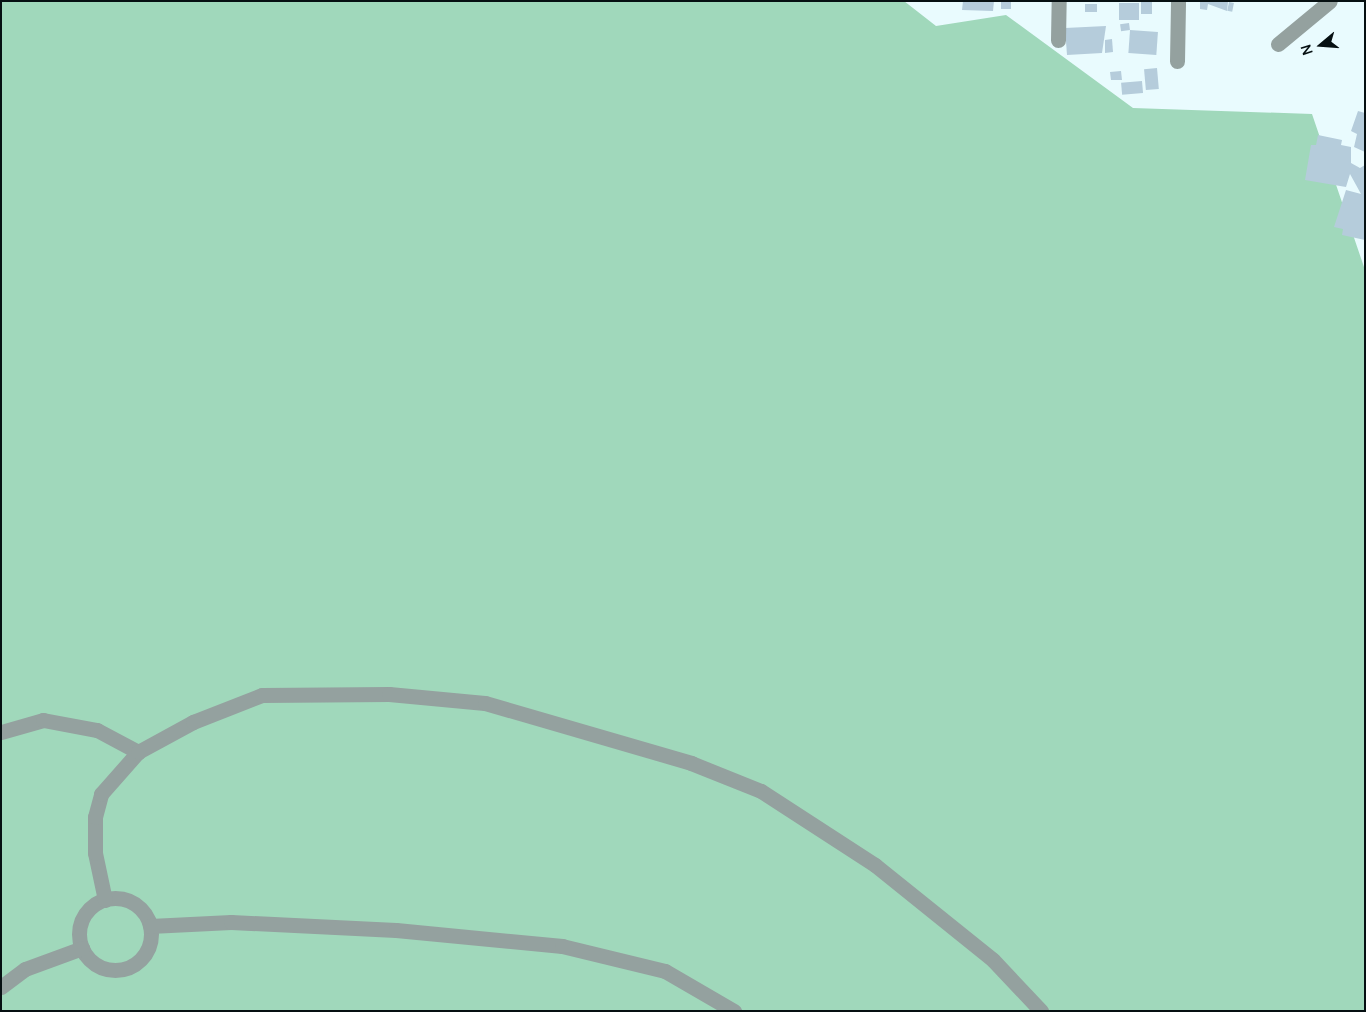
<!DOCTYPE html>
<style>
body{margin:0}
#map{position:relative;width:1366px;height:1012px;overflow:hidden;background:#e9fbfe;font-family:Manrope,sans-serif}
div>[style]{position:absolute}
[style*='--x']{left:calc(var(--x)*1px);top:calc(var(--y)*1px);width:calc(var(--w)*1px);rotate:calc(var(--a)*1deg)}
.green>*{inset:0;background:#a0d8bb}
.building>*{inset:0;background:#b5ccdb;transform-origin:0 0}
.minor>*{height:15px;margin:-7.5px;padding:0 7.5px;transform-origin:7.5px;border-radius:7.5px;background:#94a19f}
.minor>.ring{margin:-7.5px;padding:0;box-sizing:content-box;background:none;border:15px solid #94a19f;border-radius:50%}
span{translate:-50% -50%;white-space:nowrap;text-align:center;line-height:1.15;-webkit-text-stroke:5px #e9fbfe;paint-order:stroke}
.frame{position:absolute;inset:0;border:2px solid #061012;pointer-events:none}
.north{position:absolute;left:1296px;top:20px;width:50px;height:50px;-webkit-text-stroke:4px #e9fbfe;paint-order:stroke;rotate:252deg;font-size:14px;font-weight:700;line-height:20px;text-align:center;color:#061012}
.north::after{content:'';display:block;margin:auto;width:18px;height:22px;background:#061012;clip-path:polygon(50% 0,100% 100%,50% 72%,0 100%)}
</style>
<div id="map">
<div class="green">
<div style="clip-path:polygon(1px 1px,904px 1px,936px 26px,1006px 15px,1133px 108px,1312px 114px,1365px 270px,1365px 1011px,1px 1011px)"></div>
</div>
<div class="building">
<div style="clip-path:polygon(963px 1px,994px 1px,993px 11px,962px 10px)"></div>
<div style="left:1001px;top:1px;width:10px;height:8px"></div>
<div style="left:1141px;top:1px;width:11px;height:13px"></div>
<div style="clip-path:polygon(1200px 1px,1228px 2px,1227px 11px,1208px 4px,1207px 10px,1200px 9px)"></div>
<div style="left:1229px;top:2px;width:5px;height:9px;rotate:11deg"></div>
<div style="left:1119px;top:3px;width:20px;height:17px"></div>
<div style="left:1085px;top:4px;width:12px;height:8px"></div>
<div style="left:1129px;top:23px;width:7px;height:9px;rotate:82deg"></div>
<div style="clip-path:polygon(1106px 26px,1102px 53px,1067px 55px,1065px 28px)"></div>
<div style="left:1130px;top:30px;width:28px;height:23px;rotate:4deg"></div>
<div style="clip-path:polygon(1112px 39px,1113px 52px,1105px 53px,1105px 40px)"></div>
<div style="left:1157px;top:68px;width:21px;height:13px;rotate:85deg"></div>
<div style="clip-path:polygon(1121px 71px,1122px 80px,1111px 80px,1110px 72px)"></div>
<div style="left:1142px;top:81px;width:12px;height:21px;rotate:85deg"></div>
<div style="clip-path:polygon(1358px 111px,1365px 113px,1365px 152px,1354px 147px,1357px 134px,1351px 131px)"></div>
<div style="clip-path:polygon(1318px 135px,1342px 140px,1341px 145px,1351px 147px,1351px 163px,1360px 168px,1365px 165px,1365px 240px,1342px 235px,1343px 229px,1334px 227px,1346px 190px,1361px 194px,1350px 174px,1346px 187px,1305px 180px,1311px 145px,1316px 145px)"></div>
</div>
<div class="minor">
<div style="--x:1058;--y:40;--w:39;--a:-89"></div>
<div style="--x:1278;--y:44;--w:67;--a:-39.6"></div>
<div style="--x:1177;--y:61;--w:60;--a:-89"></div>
<div style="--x:1;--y:732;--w:44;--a:-15.9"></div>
<div style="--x:43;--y:720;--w:55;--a:10.5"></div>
<div style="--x:97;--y:730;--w:47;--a:28.2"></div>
<div class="ring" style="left:79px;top:898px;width:57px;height:57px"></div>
<div style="--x:105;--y:900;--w:48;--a:-102"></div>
<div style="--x:95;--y:853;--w:36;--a:-90"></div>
<div style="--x:95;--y:817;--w:24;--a:-75"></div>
<div style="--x:101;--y:794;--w:56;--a:-48.6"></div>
<div style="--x:138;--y:752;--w:63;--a:-28.6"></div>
<div style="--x:193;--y:722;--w:74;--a:-21.4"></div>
<div style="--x:262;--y:695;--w:127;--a:-0.5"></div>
<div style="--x:389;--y:694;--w:96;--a:5.4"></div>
<div style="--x:485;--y:703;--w:215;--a:16.2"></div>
<div style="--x:691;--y:763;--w:75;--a:21.8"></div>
<div style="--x:761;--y:791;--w:136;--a:33"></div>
<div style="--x:875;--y:865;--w:151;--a:38.8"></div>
<div style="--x:993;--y:960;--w:70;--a:46.7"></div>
<div style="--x:150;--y:926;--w:81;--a:-2.8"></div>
<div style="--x:231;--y:922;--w:165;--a:2.8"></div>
<div style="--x:396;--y:930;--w:167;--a:5.5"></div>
<div style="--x:562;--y:946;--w:106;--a:13.6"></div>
<div style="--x:665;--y:971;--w:80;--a:30.1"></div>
<div style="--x:1;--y:987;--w:30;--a:-37"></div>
<div style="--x:25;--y:969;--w:61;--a:-20.2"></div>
</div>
<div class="frame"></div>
<div class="north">N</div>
</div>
